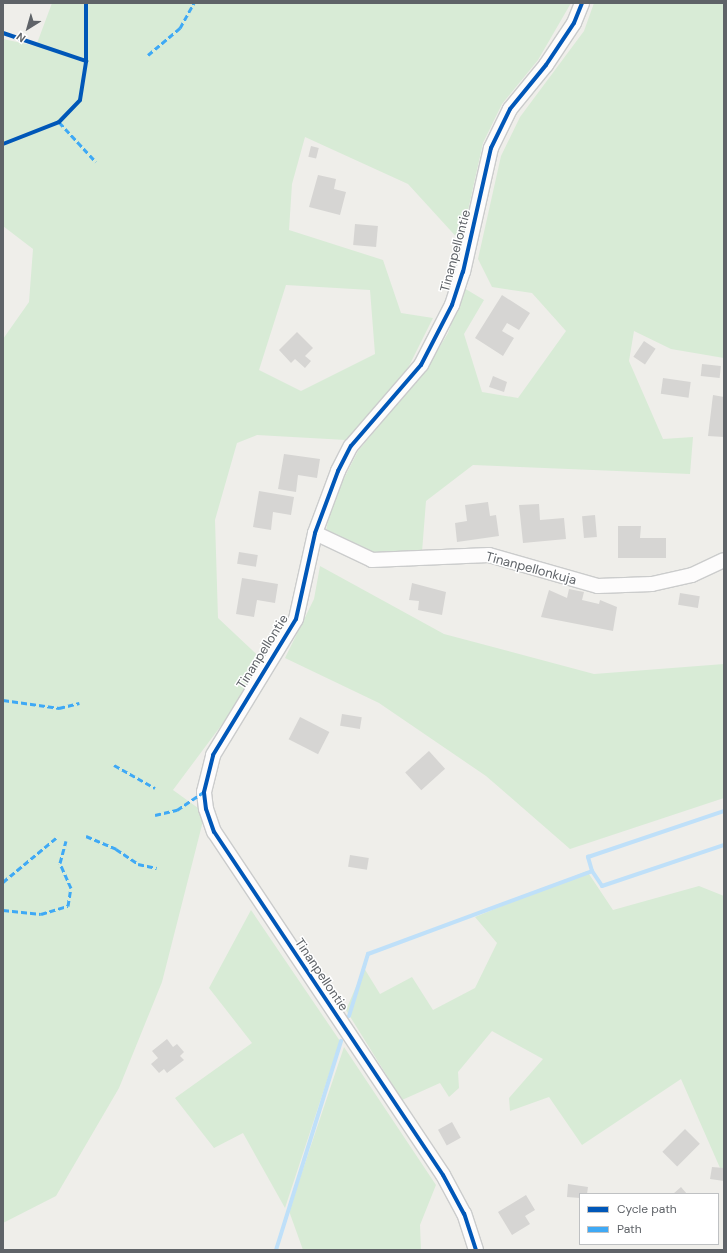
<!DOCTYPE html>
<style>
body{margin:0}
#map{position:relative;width:727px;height:1253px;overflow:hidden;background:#efeeea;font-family:"DM Sans",sans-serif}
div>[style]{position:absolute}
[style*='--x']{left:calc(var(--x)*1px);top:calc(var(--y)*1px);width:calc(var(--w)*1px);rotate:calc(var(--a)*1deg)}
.green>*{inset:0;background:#d8ebd6}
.stream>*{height:4px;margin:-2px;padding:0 2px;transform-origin:2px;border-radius:2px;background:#bfe0f9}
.building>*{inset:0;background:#d6d5d3;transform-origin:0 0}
.roads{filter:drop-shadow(1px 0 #cbcccc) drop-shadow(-1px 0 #cbcccc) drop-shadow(0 1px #cbcccc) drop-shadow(0 -1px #cbcccc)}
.minor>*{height:14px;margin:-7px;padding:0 7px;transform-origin:7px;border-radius:7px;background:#fdfcfc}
.quiet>*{height:3px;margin-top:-1.5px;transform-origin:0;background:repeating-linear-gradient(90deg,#3fa9f5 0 6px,transparent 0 9px)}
.cycleway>*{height:4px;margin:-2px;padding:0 2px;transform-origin:2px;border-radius:2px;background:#0057b8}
span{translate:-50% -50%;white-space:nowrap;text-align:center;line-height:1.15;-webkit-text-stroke:3px #fff;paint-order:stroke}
.street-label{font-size:13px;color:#5f6368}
.frame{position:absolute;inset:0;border:4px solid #5f6368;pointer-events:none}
.legend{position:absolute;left:579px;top:1193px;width:140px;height:52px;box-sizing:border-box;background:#fff;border:1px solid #bfc1c3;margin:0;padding:5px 7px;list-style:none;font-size:12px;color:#5f6368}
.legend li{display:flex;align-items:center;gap:8px;height:20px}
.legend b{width:20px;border:1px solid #bfc1c3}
.north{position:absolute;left:8px;top:8px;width:40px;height:40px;-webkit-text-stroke:3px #fff;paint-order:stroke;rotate:217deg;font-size:11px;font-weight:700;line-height:16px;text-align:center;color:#5f6368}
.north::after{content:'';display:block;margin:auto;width:14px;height:18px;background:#5f6368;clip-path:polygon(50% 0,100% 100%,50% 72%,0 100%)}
</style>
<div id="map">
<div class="green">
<div style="clip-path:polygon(evenodd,52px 3px,571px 3px,538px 60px,502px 104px,483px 143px,461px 242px,408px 184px,305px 137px,292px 184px,289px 230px,383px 260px,401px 313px,433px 318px,404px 376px,346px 440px,257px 435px,237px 443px,215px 520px,218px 618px,267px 664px,173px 790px,198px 808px,203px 821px,162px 982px,119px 1088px,56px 1196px,3px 1223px,3px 339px,29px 302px,33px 249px,3px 226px,3px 39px,36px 46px,52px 3px,286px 285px,370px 290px,375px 354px,301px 391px,259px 370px,286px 285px)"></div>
<div style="clip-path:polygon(594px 3px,724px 3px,724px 358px,671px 349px,634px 331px,629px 361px,663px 439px,693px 437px,690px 474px,473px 465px,426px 501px,422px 552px,374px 553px,326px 530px,333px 500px,358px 451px,425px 371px,448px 333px,464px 288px,484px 300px,464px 334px,482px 392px,518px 398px,566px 331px,532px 293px,492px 287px,478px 259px,501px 156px,520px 117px,584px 31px)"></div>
<div style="clip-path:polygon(320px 566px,444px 634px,594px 674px,724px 664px,724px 798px,570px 849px,486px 776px,379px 703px,285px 658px,314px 599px)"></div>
<div style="clip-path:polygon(587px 871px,613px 910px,699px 886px,724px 896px,724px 1177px,681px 1079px,582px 1145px,549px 1097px,510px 1111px,509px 1098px,543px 1059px,492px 1031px,458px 1072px,459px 1088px,449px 1097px,440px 1083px,402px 1100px,346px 1010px,364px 968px,380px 994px,412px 977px,433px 1010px,475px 988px,497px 943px,475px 917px)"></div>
<div style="clip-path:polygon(251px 910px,340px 1041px,285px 1208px,243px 1133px,214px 1148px,175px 1098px,252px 1043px,209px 988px)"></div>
<div style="clip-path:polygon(344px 1047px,436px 1185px,420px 1225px,421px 1250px,303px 1250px,289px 1211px)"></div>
</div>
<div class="stream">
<div style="--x:592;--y:871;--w:18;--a:56"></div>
<div style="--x:602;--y:886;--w:129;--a:-18.6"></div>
<div style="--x:349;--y:1016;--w:65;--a:-73"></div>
<div style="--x:368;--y:954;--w:239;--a:-20.3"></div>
<div style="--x:592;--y:871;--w:15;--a:-106"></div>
<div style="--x:588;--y:857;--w:144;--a:-18.7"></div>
<div style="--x:276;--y:1250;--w:219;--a:-72.7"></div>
</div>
<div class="building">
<div style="left:311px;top:146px;width:8px;height:11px;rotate:14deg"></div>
<div style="clip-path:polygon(318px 175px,336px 179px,334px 189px,346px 192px,340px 215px,309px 207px)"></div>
<div style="left:355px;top:224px;width:23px;height:21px;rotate:5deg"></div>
<div style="clip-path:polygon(502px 295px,530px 313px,519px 330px,507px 323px,502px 331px,514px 338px,503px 356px,475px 338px)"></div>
<div style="clip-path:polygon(297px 332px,313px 348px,305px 356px,311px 361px,305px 368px,295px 359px,291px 363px,279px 350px)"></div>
<div style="left:644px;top:341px;width:14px;height:19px;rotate:34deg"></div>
<div style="left:702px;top:364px;width:19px;height:12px;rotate:6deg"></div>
<div style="clip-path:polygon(493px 376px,507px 382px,504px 392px,489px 387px)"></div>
<div style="left:663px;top:378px;width:28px;height:16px;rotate:8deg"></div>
<div style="clip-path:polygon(713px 395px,724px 397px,724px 437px,708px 436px)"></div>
<div style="clip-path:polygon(284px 454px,320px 459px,317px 478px,298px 475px,296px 492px,278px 489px)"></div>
<div style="clip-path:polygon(259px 491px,294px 497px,291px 515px,273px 512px,271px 530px,253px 527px)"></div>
<div style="clip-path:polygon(488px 502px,490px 516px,496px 515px,499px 536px,457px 542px,455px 523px,467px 521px,465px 505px)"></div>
<div style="clip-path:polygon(539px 504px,540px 520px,564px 518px,566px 539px,523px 543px,519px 505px)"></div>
<div style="left:595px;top:515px;width:22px;height:13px;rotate:85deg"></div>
<div style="clip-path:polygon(618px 526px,641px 526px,640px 538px,666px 538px,666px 558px,618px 558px)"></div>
<div style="left:239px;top:552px;width:19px;height:12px;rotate:9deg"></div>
<div style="clip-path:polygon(242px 578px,278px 584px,275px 603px,257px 600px,254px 617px,236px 614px)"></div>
<div style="clip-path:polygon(412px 583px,446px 592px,442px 615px,418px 610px,419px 601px,409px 600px)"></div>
<div style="clip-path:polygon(569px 589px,584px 592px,582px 600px,599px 604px,600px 600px,617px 607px,613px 631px,541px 617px,549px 590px,567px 598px)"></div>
<div style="left:680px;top:593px;width:20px;height:12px;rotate:9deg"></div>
<div style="left:342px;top:714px;width:20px;height:12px;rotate:9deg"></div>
<div style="left:300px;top:717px;width:33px;height:25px;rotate:27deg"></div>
<div style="left:429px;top:751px;width:24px;height:32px;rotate:48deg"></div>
<div style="left:350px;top:855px;width:19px;height:12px;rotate:9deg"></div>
<div style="clip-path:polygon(167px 1039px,173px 1047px,177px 1044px,184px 1052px,180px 1056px,184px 1060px,167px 1073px,164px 1069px,159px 1073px,151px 1064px,158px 1058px,152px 1051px)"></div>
<div style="left:452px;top:1122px;width:18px;height:16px;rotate:61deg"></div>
<div style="left:685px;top:1129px;width:21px;height:32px;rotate:45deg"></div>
<div style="clip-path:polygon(712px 1167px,724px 1168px,724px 1181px,710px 1179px)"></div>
<div style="clip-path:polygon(568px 1184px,588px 1187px,587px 1194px,580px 1194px,580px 1198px,567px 1197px)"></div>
<div style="clip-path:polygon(681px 1187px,687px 1194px,673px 1194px)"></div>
<div style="clip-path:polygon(526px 1195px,535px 1210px,525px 1216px,530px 1224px,512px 1235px,498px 1212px)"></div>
</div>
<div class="roads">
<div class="minor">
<div style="--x:315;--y:533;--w:63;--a:25.3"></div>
<div style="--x:372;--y:560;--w:117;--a:-2.4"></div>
<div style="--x:489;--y:555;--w:113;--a:15.9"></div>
<div style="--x:598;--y:586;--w:54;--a:-2.1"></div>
<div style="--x:652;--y:584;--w:41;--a:-12.7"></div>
<div style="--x:692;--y:575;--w:35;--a:-25"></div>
<div style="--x:476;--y:1250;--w:38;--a:-108"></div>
<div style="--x:464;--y:1214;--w:44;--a:-118.3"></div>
<div style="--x:443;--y:1175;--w:412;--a:-123.7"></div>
<div style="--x:214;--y:832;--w:24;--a:-109"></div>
<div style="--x:206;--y:809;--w:17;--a:-97"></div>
<div style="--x:204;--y:792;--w:38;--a:-76"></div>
<div style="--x:213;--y:755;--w:159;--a:-58.6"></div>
<div style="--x:296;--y:619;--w:88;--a:-77.5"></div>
<div style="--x:315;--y:533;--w:66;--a:-69.6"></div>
<div style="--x:338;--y:471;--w:28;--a:-63"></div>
<div style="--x:351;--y:446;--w:107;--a:-49.2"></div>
<div style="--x:421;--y:365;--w:68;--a:-62.7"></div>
<div style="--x:452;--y:305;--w:35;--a:-72"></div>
<div style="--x:463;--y:272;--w:127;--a:-77.3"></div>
<div style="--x:491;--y:148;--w:43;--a:-64"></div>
<div style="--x:510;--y:109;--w:57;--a:-50.7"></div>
<div style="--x:546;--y:65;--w:50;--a:-56.3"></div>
<div style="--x:574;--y:23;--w:22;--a:-68"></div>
</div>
</div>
<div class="quiet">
<div style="--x:148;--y:55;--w:42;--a:-40.2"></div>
<div style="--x:180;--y:28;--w:29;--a:-61"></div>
<div style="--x:59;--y:122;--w:54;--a:47.2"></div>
<div style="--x:3;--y:700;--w:57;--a:8.1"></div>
<div style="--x:59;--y:708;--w:21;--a:-14"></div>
<div style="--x:114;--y:765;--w:47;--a:29.3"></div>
<div style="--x:155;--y:815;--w:23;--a:-13"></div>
<div style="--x:177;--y:810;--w:32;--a:-34"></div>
<div style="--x:3;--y:824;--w:1;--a:0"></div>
<div style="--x:86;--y:836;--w:33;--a:23"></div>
<div style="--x:116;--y:849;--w:27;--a:34"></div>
<div style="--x:138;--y:864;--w:19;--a:12"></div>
<div style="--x:3;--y:882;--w:69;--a:-39.7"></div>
<div style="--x:3;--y:910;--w:38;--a:6"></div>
<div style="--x:41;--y:914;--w:28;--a:-17"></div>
<div style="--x:68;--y:906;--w:18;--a:-81"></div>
<div style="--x:71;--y:888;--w:27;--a:-114"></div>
<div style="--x:60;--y:863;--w:23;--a:-75"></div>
</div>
<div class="cycleway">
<div style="--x:3;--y:33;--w:88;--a:18.6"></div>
<div style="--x:3;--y:144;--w:60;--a:-21.4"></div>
<div style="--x:59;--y:122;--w:30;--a:-46"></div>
<div style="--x:80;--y:100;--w:39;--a:-81"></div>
<div style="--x:86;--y:61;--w:58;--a:-90"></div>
<div style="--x:476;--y:1250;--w:38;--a:-108"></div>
<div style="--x:464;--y:1214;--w:44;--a:-118.3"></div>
<div style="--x:443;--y:1175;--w:412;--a:-123.7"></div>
<div style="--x:214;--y:832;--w:24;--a:-109"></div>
<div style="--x:206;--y:809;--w:17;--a:-97"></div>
<div style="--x:204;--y:792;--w:38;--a:-76"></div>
<div style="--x:213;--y:755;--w:159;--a:-58.6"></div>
<div style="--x:296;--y:619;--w:88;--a:-77.5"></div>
<div style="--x:315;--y:533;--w:66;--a:-69.6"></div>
<div style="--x:338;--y:471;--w:28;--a:-63"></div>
<div style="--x:351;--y:446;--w:107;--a:-49.2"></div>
<div style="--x:421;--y:365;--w:68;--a:-62.7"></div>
<div style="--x:452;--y:305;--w:35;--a:-72"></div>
<div style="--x:463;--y:272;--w:127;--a:-77.3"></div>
<div style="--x:491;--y:148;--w:43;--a:-64"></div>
<div style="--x:510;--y:109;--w:57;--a:-50.7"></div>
<div style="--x:546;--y:65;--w:50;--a:-56.3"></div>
<div style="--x:574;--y:23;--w:22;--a:-68"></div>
</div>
<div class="street-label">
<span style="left:456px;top:251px;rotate:-75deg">Tinanpellontie</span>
<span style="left:531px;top:569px;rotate:15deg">Tinanpellonkuja</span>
<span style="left:263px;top:652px;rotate:-58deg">Tinanpellontie</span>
<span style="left:321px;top:975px;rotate:56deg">Tinanpellontie</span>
</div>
<div class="frame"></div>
<ul class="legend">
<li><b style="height:5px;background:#0057b8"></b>Cycle path</li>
<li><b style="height:5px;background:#3fa9f5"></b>Path</li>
</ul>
<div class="north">N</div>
</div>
